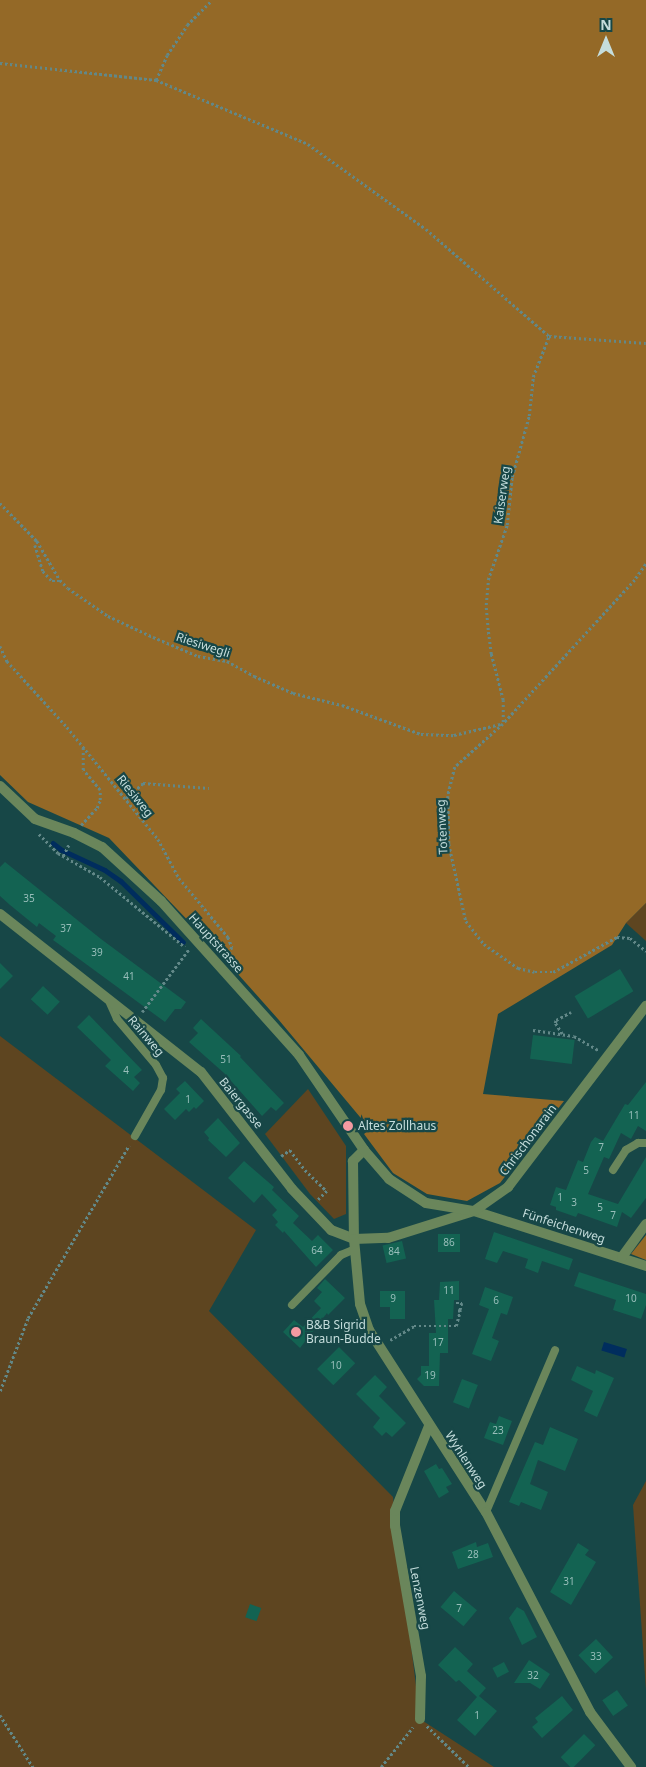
<!DOCTYPE html>
<meta charset="utf-8">
<style>
body{margin:0}
#map{position:relative;width:646px;height:1767px;overflow:hidden;background:#174747;font-family:"Noto Sans",sans-serif}
div>[style]{position:absolute}
[style*='--x']{left:calc(var(--x)*1px);top:calc(var(--y)*1px);width:calc(var(--w)*1px);rotate:calc(var(--a)*1deg)}
.green>*{inset:0;background:#5e4520}
.forest>*{inset:0;background:#946927}
.water>*{inset:0;background:#002d5e;transform-origin:0 0}
.stream>*{height:4.5px;margin:-2.25px;padding:0 2.25px;transform-origin:2.25px;border-radius:2.25px;background:#002d5e}
.building>*{inset:0;background:#136352;transform-origin:0 0}
.path>*{height:2.5px;margin-top:-1.25px;transform-origin:0;background:repeating-linear-gradient(90deg,#628888 0 2.5px,transparent 0 5px)}
.service>*{height:8px;margin:-4px;padding:0 4px;transform-origin:4px;border-radius:4px;background:#6a865b}
.minor>*{height:10px;margin:-5px;padding:0 5px;transform-origin:5px;border-radius:5px;background:#6a865b}
.tertiary>*{height:10px;margin:-5px;padding:0 5px;transform-origin:5px;border-radius:5px;background:#6a865b}
.dots>*{width:14px;height:14px;translate:-50% -50%;box-sizing:border-box;border:2px solid #174747;border-radius:50%}
span{translate:-50% -50%;white-space:nowrap;text-align:center;line-height:1.15;-webkit-text-stroke:4.5px #174747;paint-order:stroke}
.number-label{font-size:10px;color:#98beba}
.number-label span{-webkit-text-stroke-width:0}
.street-label{font-size:12px;color:#c5dddc}
.poi-label{font-size:12px;color:#c5dddc}
.left{translate:0 -50%;text-align:left}
.north{position:absolute;left:581px;top:15px;width:50px;height:50px;-webkit-text-stroke:4px #174747;paint-order:stroke;rotate:0deg;font-size:14px;font-weight:700;line-height:20px;text-align:center;color:#c5dddc}
.north::after{content:'';display:block;margin:auto;width:18px;height:22px;background:#c5dddc;clip-path:polygon(50% 0,100% 100%,50% 72%,0 100%)}
</style>
<div id="map">
<div class="green">
<div style="clip-path:polygon(646px 903px,646px 941px,626px 923px)"></div>
<div style="clip-path:polygon(0 1036px,256px 1230px,209px 1311px,393px 1497px,420px 1719px,494px 1767px,0 1767px)"></div>
<div style="clip-path:polygon(308px 1089px,346px 1146px,346px 1214px,334px 1219px,310px 1194px,265px 1134px)"></div>
<div style="clip-path:polygon(646px 1481px,646px 1690px,633px 1505px)"></div>
</div>
<div class="forest">
<div style="clip-path:polygon(0 0,646px 0,646px 903px,626px 923px,612px 945px,498px 1014px,483px 1094px,564px 1101px,500px 1183px,467px 1201px,427px 1194px,393px 1173px,364px 1134px,370px 1129px,278px 1019px,220px 954px,109px 838px,28px 802px,0 775px)"></div>
<div style="clip-path:polygon(646px 1235px,646px 1260px,631px 1254px)"></div>
</div>
<div class="water">
<div style="left:604px;top:1342px;width:24px;height:9px;rotate:17deg"></div>
</div>
<div class="stream">
<div style="--x:53;--y:843;--w:11;--a:38"></div>
<div style="--x:62;--y:850;--w:47;--a:24.9"></div>
<div style="--x:105;--y:870;--w:19;--a:35"></div>
<div style="--x:121;--y:881;--w:87;--a:44.5"></div>
</div>
<div class="building">
<div style="clip-path:polygon(5px 862px,101px 939px,186px 1002px,181px 1009px,175px 1009px,165px 1022px,60px 945px,53px 940px,56px 936px,39px 923px,37px 927px,10px 905px,0 896px,0 867px)"></div>
<div style="clip-path:polygon(0 963px,13px 976px,0 989px)"></div>
<div style="left:620px;top:969px;width:26px;height:53px;rotate:59deg"></div>
<div style="left:43px;top:986px;width:23px;height:18px;rotate:43deg"></div>
<div style="clip-path:polygon(89px 1015px,142px 1070px,134px 1077px,140px 1083px,133px 1091px,105px 1066px,111px 1060px,77px 1027px)"></div>
<div style="clip-path:polygon(201px 1019px,241px 1056px,240px 1057px,284px 1103px,276px 1111px,271px 1107px,262px 1116px,224px 1073px,189px 1042px,198px 1033px,193px 1028px)"></div>
<div style="left:533px;top:1035px;width:42px;height:24px;rotate:7deg"></div>
<div style="clip-path:polygon(185px 1081px,204px 1101px,196px 1109px,194px 1107px,189px 1112px,186px 1109px,175px 1120px,164px 1109px,180px 1093px,176px 1089px)"></div>
<div style="clip-path:polygon(646px 1082px,646px 1131px,638px 1126px,631px 1139px,621px 1133px,609px 1159px,604px 1157px,588px 1194px,618px 1204px,646px 1157px,646px 1198px,631px 1218px,622px 1212px,617px 1227px,578px 1213px,576px 1217px,556px 1210px,556px 1207px,550px 1205px,556px 1187px,566px 1190px,578px 1160px,583px 1162px,591px 1142px,595px 1137px,603px 1141px,625px 1104px,628px 1105px)"></div>
<div style="clip-path:polygon(218px 1118px,240px 1143px,226px 1157px,208px 1140px,209px 1138px,204px 1132px)"></div>
<div style="clip-path:polygon(244px 1161px,274px 1187px,272px 1190px,299px 1216px,293px 1223px,312px 1241px,318px 1235px,333px 1250px,316px 1267px,284px 1231px,283px 1233px,275px 1225px,278px 1222px,272px 1215px,277px 1210px,262px 1194px,254px 1203px,228px 1178px)"></div>
<div style="clip-path:polygon(494px 1232px,573px 1259px,569px 1270px,542px 1261px,538px 1273px,525px 1268px,528px 1259px,503px 1251px,497px 1263px,485px 1259px)"></div>
<div style="left:438px;top:1234px;width:22px;height:18px"></div>
<div style="left:402px;top:1241px;width:18px;height:20px;rotate:77deg"></div>
<div style="clip-path:polygon(579px 1272px,646px 1294px,646px 1305px,641px 1319px,613px 1310px,616px 1300px,574px 1286px)"></div>
<div style="clip-path:polygon(325px 1279px,345px 1298px,328px 1315px,327px 1313px,300px 1348px,283px 1332px,294px 1320px,303px 1327px,321px 1308px,314px 1301px,322px 1292px,317px 1288px)"></div>
<div style="clip-path:polygon(459px 1281px,459px 1300px,454px 1300px,453px 1319px,448px 1319px,448px 1353px,440px 1353px,439px 1386px,424px 1386px,417px 1379px,421px 1375px,421px 1366px,429px 1366px,429px 1333px,436px 1333px,434px 1300px,439px 1300px,440px 1282px)"></div>
<div style="clip-path:polygon(485px 1287px,513px 1297px,507px 1315px,501px 1313px,492px 1338px,499px 1341px,491px 1361px,472px 1354px,489px 1309px,479px 1305px)"></div>
<div style="clip-path:polygon(380px 1291px,405px 1291px,405px 1319px,390px 1319px,390px 1307px,380px 1307px)"></div>
<div style="left:339px;top:1347px;width:23px;height:31px;rotate:45deg"></div>
<div style="clip-path:polygon(577px 1366px,595px 1374px,596px 1370px,614px 1378px,597px 1417px,584px 1411px,593px 1391px,571px 1380px)"></div>
<div style="clip-path:polygon(375px 1375px,387px 1387px,379px 1396px,406px 1423px,392px 1437px,386px 1432px,382px 1436px,373px 1427px,380px 1418px,356px 1394px)"></div>
<div style="left:462px;top:1379px;width:17px;height:25px;rotate:21deg"></div>
<div style="clip-path:polygon(499px 1416px,512px 1421px,503px 1445px,484px 1438px,490px 1422px,496px 1424px)"></div>
<div style="clip-path:polygon(550px 1427px,578px 1439px,565px 1471px,538px 1460px,530px 1484px,548px 1492px,541px 1510px,521px 1502px,519px 1506px,509px 1502px,535px 1442px,543px 1445px)"></div>
<div style="clip-path:polygon(436px 1464px,439px 1469px,442px 1468px,452px 1484px,446px 1487px,449px 1492px,439px 1498px,424px 1471px)"></div>
<div style="clip-path:polygon(476px 1542px,477px 1547px,488px 1543px,493px 1557px,458px 1569px,452px 1552px)"></div>
<div style="clip-path:polygon(578px 1543px,589px 1550px,585px 1555px,596px 1562px,571px 1605px,550px 1592px)"></div>
<div style="left:454px;top:1591px;width:30px;height:21px;rotate:40deg"></div>
<div style="left:250px;top:1604px;width:12px;height:14px;rotate:20deg"></div>
<div style="clip-path:polygon(517px 1607px,524px 1611px,537px 1637px,522px 1645px,509px 1618px)"></div>
<div style="left:596px;top:1639px;width:25px;height:24px;rotate:47deg"></div>
<div style="clip-path:polygon(455px 1647px,473px 1664px,467px 1671px,486px 1688px,479px 1696px,497px 1711px,475px 1736px,457px 1720px,477px 1697px,459px 1680px,456px 1682px,438px 1665px)"></div>
<div style="clip-path:polygon(529px 1660px,550px 1674px,540px 1689px,530px 1683px,514px 1683px)"></div>
<div style="left:504px;top:1662px;width:11px;height:13px;rotate:63deg"></div>
<div style="left:617px;top:1690px;width:19px;height:18px;rotate:55deg"></div>
<div style="clip-path:polygon(562px 1696px,573px 1710px,542px 1738px,532px 1727px,538px 1722px,535px 1718px)"></div>
<div style="left:584px;top:1734px;width:16px;height:33px;rotate:45deg"></div>
</div>
<div class="path">
<div style="--x:0;--y:63;--w:157;--a:6.2"></div>
<div style="--x:156;--y:80;--w:165;--a:22.8"></div>
<div style="--x:308;--y:144;--w:145;--a:35.8"></div>
<div style="--x:426;--y:229;--w:163;--a:41"></div>
<div style="--x:156;--y:80;--w:27;--a:-66"></div>
<div style="--x:167;--y:55;--w:36;--a:-56"></div>
<div style="--x:187;--y:25;--w:35;--a:-45"></div>
<div style="--x:0;--y:503;--w:53;--a:45.8"></div>
<div style="--x:37;--y:541;--w:45;--a:59.5"></div>
<div style="--x:60;--y:580;--w:11;--a:45"></div>
<div style="--x:68;--y:588;--w:49;--a:35"></div>
<div style="--x:108;--y:616;--w:50;--a:25"></div>
<div style="--x:153;--y:637;--w:49;--a:22.9"></div>
<div style="--x:198;--y:656;--w:29;--a:10"></div>
<div style="--x:227;--y:661;--w:31;--a:29"></div>
<div style="--x:254;--y:676;--w:43;--a:23.6"></div>
<div style="--x:293;--y:693;--w:50;--a:13.8"></div>
<div style="--x:342;--y:705;--w:84;--a:20.2"></div>
<div style="--x:421;--y:734;--w:33;--a:2"></div>
<div style="--x:454;--y:735;--w:48;--a:-13.2"></div>
<div style="--x:37;--y:540;--w:5;--a:112"></div>
<div style="--x:35;--y:545;--w:27;--a:73"></div>
<div style="--x:43;--y:571;--w:13;--a:48"></div>
<div style="--x:52;--y:581;--w:9;--a:0"></div>
<div style="--x:646;--y:564;--w:19;--a:125"></div>
<div style="--x:635;--y:580;--w:195;--a:132.5"></div>
<div style="--x:503;--y:724;--w:64;--a:138.1"></div>
<div style="--x:455;--y:767;--w:30;--a:104"></div>
<div style="--x:448;--y:796;--w:48;--a:88.8"></div>
<div style="--x:449;--y:844;--w:79;--a:77.6"></div>
<div style="--x:466;--y:921;--w:29;--a:52"></div>
<div style="--x:484;--y:944;--w:42;--a:35.2"></div>
<div style="--x:518;--y:968;--w:17;--a:13"></div>
<div style="--x:535;--y:972;--w:18;--a:0"></div>
<div style="--x:553;--y:972;--w:73;--a:-28.7"></div>
<div style="--x:617;--y:937;--w:13;--a:4"></div>
<div style="--x:630;--y:938;--w:21;--a:39"></div>
<div style="--x:0;--y:646;--w:17;--a:65"></div>
<div style="--x:7;--y:661;--w:89;--a:47.7"></div>
<div style="--x:67;--y:727;--w:144;--a:50.9"></div>
<div style="--x:158;--y:839;--w:44;--a:61.7"></div>
<div style="--x:179;--y:878;--w:77;--a:50.3"></div>
<div style="--x:228;--y:937;--w:11;--a:68"></div>
<div style="--x:232;--y:947;--w:11;--a:112"></div>
<div style="--x:503;--y:722;--w:22;--a:-90"></div>
<div style="--x:503;--y:700;--w:48;--a:-104.6"></div>
<div style="--x:491;--y:654;--w:24;--a:-97"></div>
<div style="--x:488;--y:630;--w:25;--a:-95"></div>
<div style="--x:486;--y:605;--w:25;--a:-85"></div>
<div style="--x:488;--y:580;--w:58;--a:-70.9"></div>
<div style="--x:507;--y:525;--w:48;--a:-84.1"></div>
<div style="--x:512;--y:477;--w:63;--a:-74.4"></div>
<div style="--x:529;--y:416;--w:39;--a:-84"></div>
<div style="--x:533;--y:377;--w:44;--a:-68.7"></div>
<div style="--x:549;--y:336;--w:97;--a:4.1"></div>
<div style="--x:126;--y:798;--w:23;--a:-41"></div>
<div style="--x:143;--y:783;--w:66;--a:4.3"></div>
<div style="--x:81;--y:825;--w:23;--a:-47"></div>
<div style="--x:97;--y:808;--w:9;--a:-69"></div>
<div style="--x:100;--y:800;--w:10;--a:-90"></div>
<div style="--x:100;--y:790;--w:26;--a:-130"></div>
<div style="--x:83;--y:770;--w:23;--a:-90"></div>
<div style="--x:39;--y:834;--w:27;--a:45"></div>
<div style="--x:58;--y:853;--w:48;--a:29.7"></div>
<div style="--x:100;--y:877;--w:110;--a:39.5"></div>
<div style="--x:63;--y:856;--w:13;--a:-63"></div>
<div style="--x:142;--y:1012;--w:79;--a:-53.3"></div>
<div style="--x:533;--y:1030;--w:41;--a:8.3"></div>
<div style="--x:574;--y:1036;--w:28;--a:30"></div>
<div style="--x:562;--y:1034;--w:13;--a:-122"></div>
<div style="--x:555;--y:1023;--w:3;--a:-72"></div>
<div style="--x:556;--y:1020;--w:17;--a:-28"></div>
<div style="--x:281;--y:1156;--w:11;--a:-34"></div>
<div style="--x:290;--y:1150;--w:25;--a:53"></div>
<div style="--x:305;--y:1170;--w:30;--a:44"></div>
<div style="--x:327;--y:1191;--w:14;--a:135"></div>
<div style="--x:456;--y:1303;--w:6;--a:0"></div>
<div style="--x:462;--y:1303;--w:8;--a:104"></div>
<div style="--x:390;--y:1340;--w:28;--a:-30"></div>
<div style="--x:414;--y:1326;--w:42;--a:0"></div>
<div style="--x:456;--y:1326;--w:16;--a:-75"></div>
<div style="--x:460;--y:1311;--w:4;--a:180"></div>
<div style="--x:0;--y:1391;--w:78;--a:-69"></div>
<div style="--x:28;--y:1318;--w:200;--a:-59.7"></div>
<div style="--x:0;--y:1715;--w:62;--a:57.6"></div>
<div style="--x:427;--y:1726;--w:59;--a:44.3"></div>
<div style="--x:381;--y:1767;--w:51;--a:-51.3"></div>
</div>
<div class="service">
<div style="--x:110;--y:1003;--w:17;--a:66"></div>
<div style="--x:117;--y:1019;--w:60;--a:49.7"></div>
<div style="--x:156;--y:1065;--w:15;--a:62"></div>
<div style="--x:163;--y:1078;--w:12;--a:99"></div>
<div style="--x:161;--y:1090;--w:53;--a:119.5"></div>
<div style="--x:613;--y:1170;--w:24;--a:-57"></div>
<div style="--x:626;--y:1150;--w:14;--a:-30"></div>
<div style="--x:638;--y:1143;--w:8;--a:0"></div>
<div style="--x:292;--y:1305;--w:70;--a:-45.6"></div>
<div style="--x:341;--y:1255;--w:15;--a:-23"></div>
<div style="--x:486;--y:1512;--w:176;--a:-66.9"></div>
</div>
<div class="minor">
<div style="--x:0;--y:914;--w:256;--a:38.2"></div>
<div style="--x:201;--y:1072;--w:148;--a:52.1"></div>
<div style="--x:292;--y:1189;--w:57;--a:46.4"></div>
<div style="--x:331;--y:1230;--w:25;--a:21"></div>
<div style="--x:354;--y:1239;--w:34;--a:-2"></div>
<div style="--x:388;--y:1238;--w:90;--a:-17.4"></div>
<div style="--x:474;--y:1211;--w:181;--a:17.7"></div>
<div style="--x:364;--y:1150;--w:16;--a:135"></div>
<div style="--x:353;--y:1161;--w:78;--a:89.3"></div>
<div style="--x:354;--y:1239;--w:65;--a:84.7"></div>
<div style="--x:360;--y:1304;--w:28;--a:71"></div>
<div style="--x:369;--y:1330;--w:216;--a:57.3"></div>
<div style="--x:486;--y:1512;--w:225;--a:62.5"></div>
<div style="--x:590;--y:1712;--w:69;--a:53.3"></div>
<div style="--x:622;--y:1257;--w:41;--a:-54"></div>
<div style="--x:420;--y:1719;--w:43;--a:-88.7"></div>
<div style="--x:421;--y:1676;--w:152;--a:-99.8"></div>
<div style="--x:395;--y:1526;--w:15;--a:-90"></div>
<div style="--x:395;--y:1511;--w:92;--a:-68.2"></div>
</div>
<div class="tertiary">
<div style="--x:0;--y:786;--w:48;--a:43.3"></div>
<div style="--x:35;--y:819;--w:41;--a:19.7"></div>
<div style="--x:74;--y:833;--w:31;--a:27"></div>
<div style="--x:102;--y:847;--w:80;--a:42.5"></div>
<div style="--x:161;--y:901;--w:207;--a:48.1"></div>
<div style="--x:299;--y:1055;--w:115;--a:55.6"></div>
<div style="--x:364;--y:1150;--w:38;--a:49"></div>
<div style="--x:389;--y:1179;--w:44;--a:33"></div>
<div style="--x:426;--y:1203;--w:49;--a:9.5"></div>
<div style="--x:474;--y:1211;--w:42;--a:-35.2"></div>
<div style="--x:508;--y:1187;--w:228;--a:-52.7"></div>
</div>
<div class="dots">
<div style="left:348px;top:1126px;background:#f49aa1"></div>
<div style="left:296px;top:1332px;background:#f49aa1"></div>
</div>
<div class="number-label">
<span style="left:29px;top:899px">35</span>
<span style="left:66px;top:929px">37</span>
<span style="left:97px;top:953px">39</span>
<span style="left:129px;top:977px">41</span>
<span style="left:226px;top:1060px">51</span>
<span style="left:126px;top:1071px">4</span>
<span style="left:188px;top:1100px">1</span>
<span style="left:634px;top:1116px">11</span>
<span style="left:601px;top:1148px">7</span>
<span style="left:586px;top:1171px">5</span>
<span style="left:560px;top:1198px">1</span>
<span style="left:574px;top:1203px">3</span>
<span style="left:600px;top:1208px">5</span>
<span style="left:613px;top:1216px">7</span>
<span style="left:449px;top:1243px">86</span>
<span style="left:317px;top:1251px">64</span>
<span style="left:394px;top:1252px">84</span>
<span style="left:449px;top:1291px">11</span>
<span style="left:393px;top:1299px">9</span>
<span style="left:631px;top:1299px">10</span>
<span style="left:496px;top:1301px">6</span>
<span style="left:438px;top:1343px">17</span>
<span style="left:336px;top:1366px">10</span>
<span style="left:430px;top:1376px">19</span>
<span style="left:498px;top:1431px">23</span>
<span style="left:473px;top:1555px">28</span>
<span style="left:569px;top:1582px">31</span>
<span style="left:459px;top:1609px">7</span>
<span style="left:596px;top:1657px">33</span>
<span style="left:533px;top:1676px">32</span>
<span style="left:477px;top:1716px">1</span>
</div>
<div class="street-label">
<span style="left:502px;top:495px;rotate:-82deg">Kaiserweg</span>
<span style="left:203px;top:645px;rotate:18deg">Riesiwegli</span>
<span style="left:135px;top:796px;rotate:51deg">Riesiweg</span>
<span style="left:442px;top:827px;rotate:-93deg">Totenweg</span>
<span style="left:216px;top:943px;rotate:48deg">Hauptstrasse</span>
<span style="left:146px;top:1036px;rotate:50deg">Rainweg</span>
<span style="left:241px;top:1103px;rotate:51deg">Baiergasse</span>
<span style="left:528px;top:1140px;rotate:-53deg">Chrischonarain</span>
<span style="left:564px;top:1226px;rotate:18deg">Fünfeichenweg</span>
<span style="left:466px;top:1460px;rotate:57deg">Wyhlenweg</span>
<span style="left:420px;top:1598px;rotate:79deg">Lenzenweg</span>
</div>
<div class="poi-label">
<span class="left" style="left:358px;top:1126px">Altes Zollhaus</span>
<span class="left" style="left:306px;top:1332px">B&amp;B Sigrid<br>Braun-Budde</span>
</div>
<div class="north">N</div>
</div>
